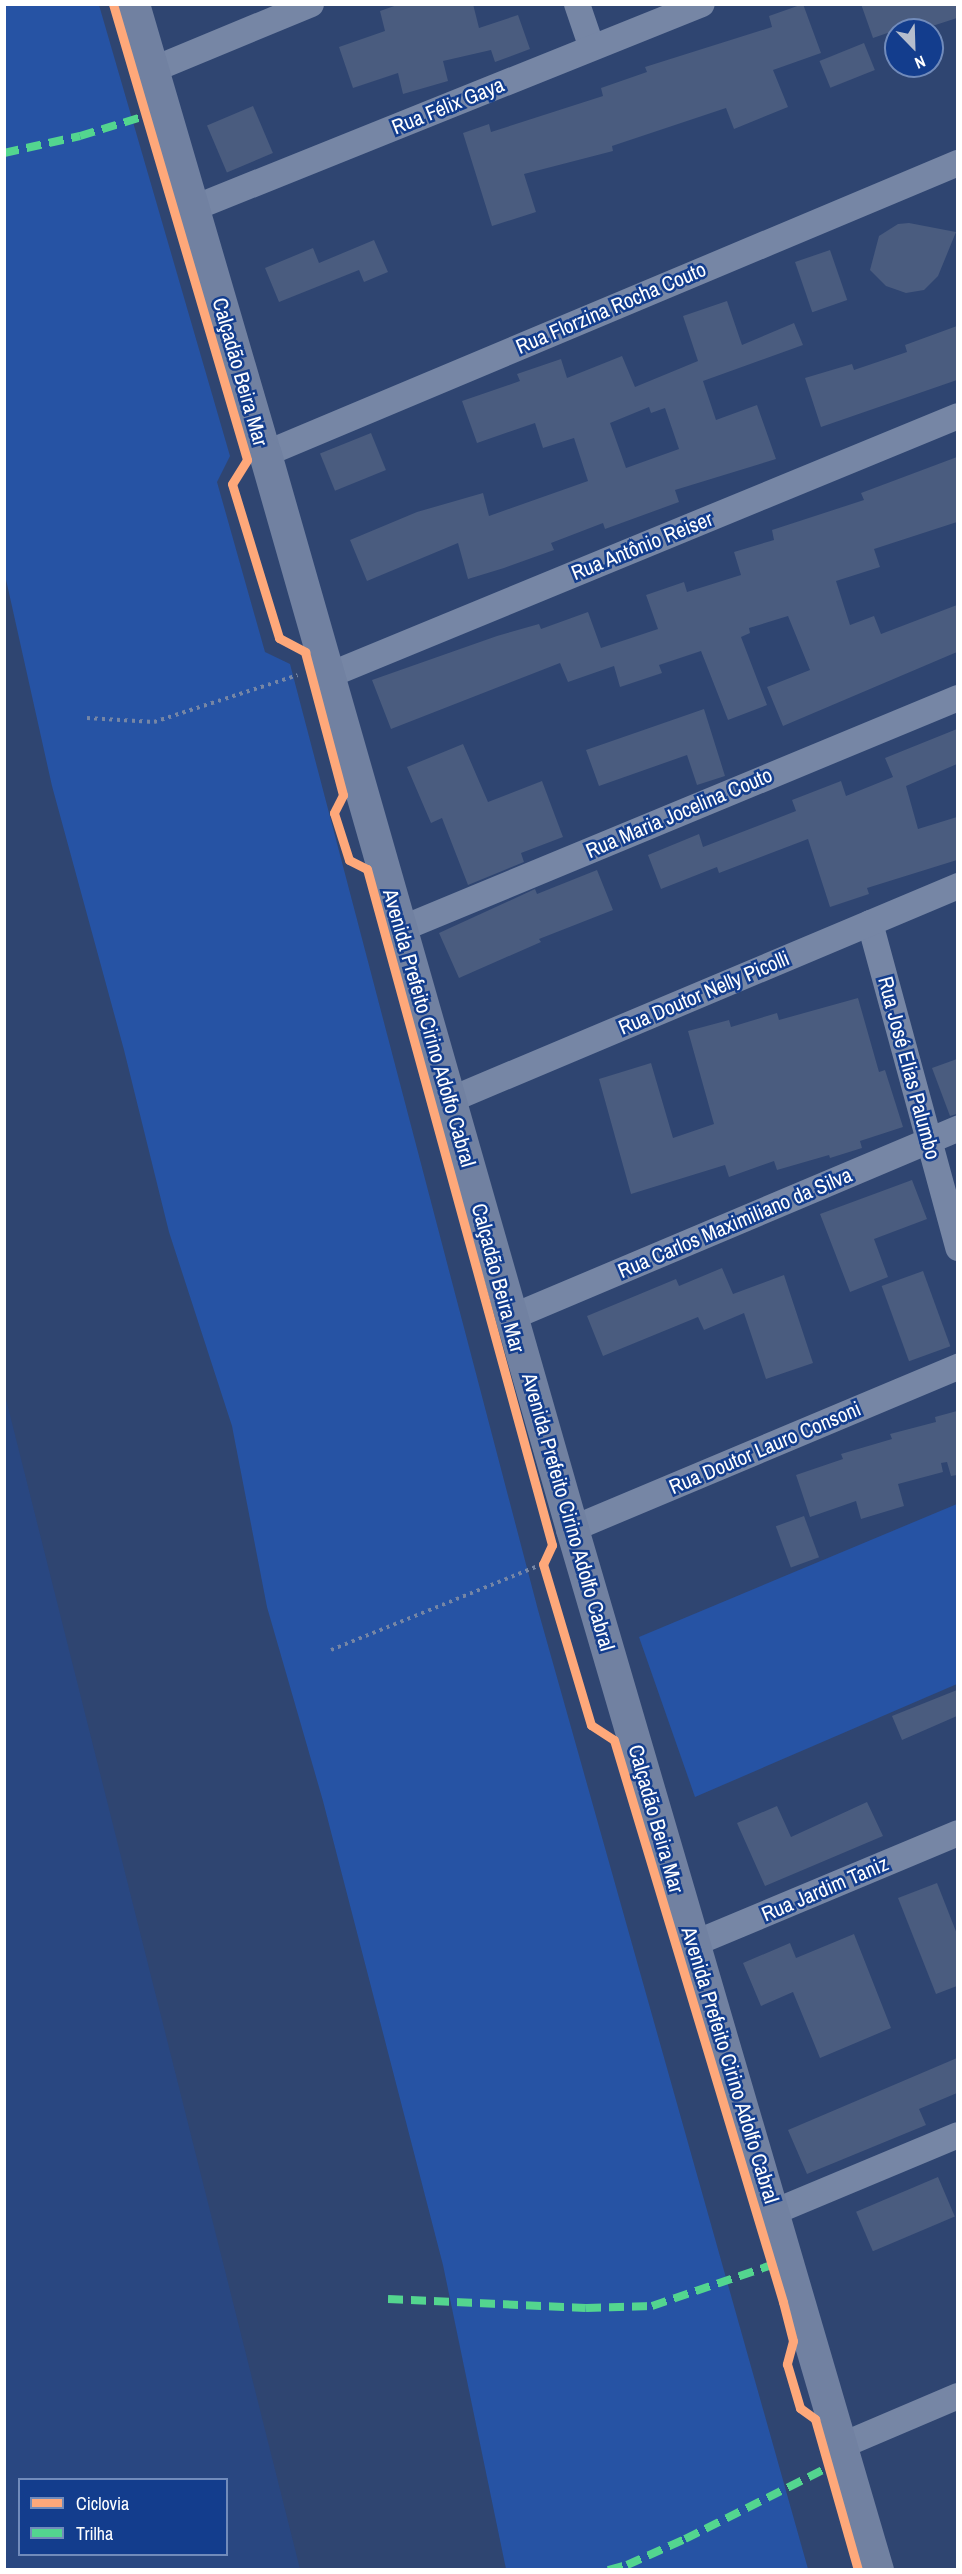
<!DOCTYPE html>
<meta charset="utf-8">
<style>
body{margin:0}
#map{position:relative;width:962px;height:2574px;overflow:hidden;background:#2f4571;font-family:"Archivo Narrow",sans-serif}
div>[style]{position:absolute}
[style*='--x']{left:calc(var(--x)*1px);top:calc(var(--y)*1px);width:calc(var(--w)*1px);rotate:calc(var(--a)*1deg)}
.green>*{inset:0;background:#2653a4}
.water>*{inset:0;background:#294781}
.building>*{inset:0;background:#4a5c7f;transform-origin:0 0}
.path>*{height:4px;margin-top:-2px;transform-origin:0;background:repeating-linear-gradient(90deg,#7686a5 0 3px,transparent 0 7.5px)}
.minor>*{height:26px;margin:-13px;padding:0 13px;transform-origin:13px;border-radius:13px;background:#7686a5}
.secondary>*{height:33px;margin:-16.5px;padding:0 16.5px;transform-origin:16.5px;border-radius:16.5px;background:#7181a1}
.quiet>*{height:8px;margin-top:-4px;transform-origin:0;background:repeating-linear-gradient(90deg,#53d58f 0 15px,transparent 0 23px)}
.cycleway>*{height:9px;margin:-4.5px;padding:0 4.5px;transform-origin:4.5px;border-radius:4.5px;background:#fea87a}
span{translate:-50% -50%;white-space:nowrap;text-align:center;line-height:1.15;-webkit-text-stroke:5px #133d8d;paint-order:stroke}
.street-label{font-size:21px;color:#fff}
.frame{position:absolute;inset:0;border:6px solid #fff;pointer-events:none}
.legend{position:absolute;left:18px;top:2478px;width:210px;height:78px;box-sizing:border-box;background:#133d8d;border:2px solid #718bbb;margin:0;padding:8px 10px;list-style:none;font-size:18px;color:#fff}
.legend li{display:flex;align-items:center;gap:12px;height:30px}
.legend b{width:30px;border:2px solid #718bbb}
.north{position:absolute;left:884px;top:18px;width:60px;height:60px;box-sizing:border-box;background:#133d8d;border:2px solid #718bbb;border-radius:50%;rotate:157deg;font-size:16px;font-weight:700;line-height:24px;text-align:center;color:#fff}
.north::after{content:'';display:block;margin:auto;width:21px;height:27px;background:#b6becd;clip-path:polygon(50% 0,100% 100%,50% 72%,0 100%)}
</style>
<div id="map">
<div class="green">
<div style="clip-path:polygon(4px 5px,99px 5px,230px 456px,217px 482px,265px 652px,290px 664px,538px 1610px,808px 2569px,506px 2569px,443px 2265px,323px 1801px,267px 1607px,232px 1426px,169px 1232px,124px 1050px,52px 786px,5px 575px)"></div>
<div style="clip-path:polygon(957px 1504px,957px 1684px,695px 1797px,639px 1637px)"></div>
</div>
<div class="water">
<div style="clip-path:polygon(evenodd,4px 1395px,5px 1395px,300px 2569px,5px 2569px,4px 1395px,20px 2480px,226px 2480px,226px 2554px,20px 2554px,20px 2480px)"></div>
</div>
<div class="building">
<div style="clip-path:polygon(400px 4px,473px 4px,479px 28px,518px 15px,530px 49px,495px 62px,491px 50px,443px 61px,448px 81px,403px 94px,398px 73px,353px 88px,339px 47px,385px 31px,380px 11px)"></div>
<div style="clip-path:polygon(803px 4px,821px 53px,773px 70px,788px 107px,734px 129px,726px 108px,612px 146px,613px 151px,524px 174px,536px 212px,492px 226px,463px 133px,489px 124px,491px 132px,603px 96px,601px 88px,647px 72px,645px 67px,772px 27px,769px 16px)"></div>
<div style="clip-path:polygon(861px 4px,957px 4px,957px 18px,920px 30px,896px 30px,873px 38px)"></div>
<div style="left:864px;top:43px;width:29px;height:48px;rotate:68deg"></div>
<div style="left:253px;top:106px;width:51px;height:50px;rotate:67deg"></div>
<div style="clip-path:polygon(909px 223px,956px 232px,938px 276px,924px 290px,906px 293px,886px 286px,870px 270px,879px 236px,898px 224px)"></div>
<div style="clip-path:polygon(374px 240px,388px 272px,364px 282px,359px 270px,279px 302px,265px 268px,313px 248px,319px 263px)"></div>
<div style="left:830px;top:250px;width:53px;height:37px;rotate:71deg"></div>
<div style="clip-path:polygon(evenodd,727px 301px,742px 345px,794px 323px,803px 345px,703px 381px,716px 420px,757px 405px,776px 459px,675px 490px,679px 502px,605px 529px,603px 523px,551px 543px,554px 550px,504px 568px,468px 579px,458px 543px,367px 581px,350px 540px,417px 512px,483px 493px,489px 516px,588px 481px,574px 438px,543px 448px,535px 423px,477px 443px,462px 401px,520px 381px,517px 374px,561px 359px,567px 378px,622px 356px,635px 387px,698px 361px,683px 316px,727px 301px,649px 407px,651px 413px,665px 408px,679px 449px,626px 468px,610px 423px,649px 407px)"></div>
<div style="clip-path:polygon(957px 326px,957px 380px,821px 427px,805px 378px,852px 364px,854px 370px,907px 352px,905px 345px)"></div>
<div style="left:371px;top:433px;width:40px;height:55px;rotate:68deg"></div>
<div style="clip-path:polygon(957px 457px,957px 522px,874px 549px,880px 567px,836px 581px,850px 625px,874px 616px,881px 634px,957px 605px,957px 652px,783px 726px,767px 687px,810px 670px,788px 616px,749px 628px,750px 633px,741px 637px,767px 705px,728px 720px,701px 651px,659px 665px,662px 673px,620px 687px,614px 666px,568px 682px,560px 663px,391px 729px,372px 680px,497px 636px,539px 624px,541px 629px,588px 612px,601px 648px,658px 629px,646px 595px,684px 582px,687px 592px,741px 575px,734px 552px,774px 540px,772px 530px,864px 500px,861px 493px)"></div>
<div style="clip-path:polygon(704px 709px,725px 776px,697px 785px,687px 755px,599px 786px,586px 750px)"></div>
<div style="clip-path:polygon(957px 729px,957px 764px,906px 786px,918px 829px,957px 817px,957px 860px,867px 888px,869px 894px,830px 907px,808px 839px,719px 873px,717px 867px,661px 889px,648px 855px,699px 834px,703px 847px,796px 811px,792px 800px,841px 781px,846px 796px,893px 777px,885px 758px)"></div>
<div style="clip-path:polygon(463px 744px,488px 802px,542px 781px,563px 837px,521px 853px,524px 862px,468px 885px,442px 818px,431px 823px,407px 767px)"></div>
<div style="clip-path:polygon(597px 870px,613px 910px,539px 939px,541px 942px,459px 978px,439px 933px,535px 889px,537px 894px)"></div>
<div style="clip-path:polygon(858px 998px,879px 1072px,885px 1070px,903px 1127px,860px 1141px,862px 1148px,830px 1158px,829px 1155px,777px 1170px,774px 1161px,729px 1177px,725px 1165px,631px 1194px,599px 1079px,651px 1063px,673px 1138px,714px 1124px,688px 1031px,729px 1020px,731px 1027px,777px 1013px,779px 1020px)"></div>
<div style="clip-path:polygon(957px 1059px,957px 1114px,950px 1116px,932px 1068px)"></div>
<div style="clip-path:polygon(912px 1180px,927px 1219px,874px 1239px,888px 1277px,850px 1292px,820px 1214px)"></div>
<div style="clip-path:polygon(722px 1268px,733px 1294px,784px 1275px,813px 1363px,766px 1379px,744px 1313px,704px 1330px,698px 1317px,603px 1356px,587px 1316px,676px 1279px,679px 1286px)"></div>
<div style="left:923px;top:1271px;width:80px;height:44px;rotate:70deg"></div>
<div style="clip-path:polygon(957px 1411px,957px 1475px,951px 1476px,947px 1462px,941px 1463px,943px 1472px,898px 1484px,904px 1506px,861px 1519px,856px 1501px,810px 1517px,796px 1475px,843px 1459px,841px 1454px,892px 1439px,890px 1434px,936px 1422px,935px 1417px)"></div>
<div style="left:804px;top:1516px;width:44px;height:30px;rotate:70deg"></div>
<div style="clip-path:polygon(957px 1690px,957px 1716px,902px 1740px,892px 1716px)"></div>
<div style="clip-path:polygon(867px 1802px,883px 1836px,765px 1886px,737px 1823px,777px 1806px,791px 1837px)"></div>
<div style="clip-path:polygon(937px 1883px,957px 1934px,957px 1986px,936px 1994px,898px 1898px)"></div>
<div style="clip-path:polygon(854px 1934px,891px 2028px,820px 2058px,793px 1992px,761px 2006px,743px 1963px,790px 1943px,796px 1958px)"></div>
<div style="clip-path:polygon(957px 2058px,957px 2093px,919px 2109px,926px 2125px,807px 2174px,788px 2130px)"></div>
<div style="left:938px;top:2177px;width:43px;height:89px;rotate:67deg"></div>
</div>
<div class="path">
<div style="--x:87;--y:718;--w:67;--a:3.4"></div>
<div style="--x:154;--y:722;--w:151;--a:-18.1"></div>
<div style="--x:331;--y:1650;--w:229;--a:-22.1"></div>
</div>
<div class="minor">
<div style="--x:577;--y:4;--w:46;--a:71.2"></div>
<div style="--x:152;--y:70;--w:172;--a:-22.5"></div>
<div style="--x:194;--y:208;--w:547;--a:-21.88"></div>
<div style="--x:265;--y:454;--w:752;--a:-22.78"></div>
<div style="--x:327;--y:676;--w:682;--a:-22.39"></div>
<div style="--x:870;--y:923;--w:337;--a:74.8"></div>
<div style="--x:401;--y:929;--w:603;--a:-22.52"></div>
<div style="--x:450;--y:1100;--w:551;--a:-22.84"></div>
<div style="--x:512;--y:1317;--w:484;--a:-22.9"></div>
<div style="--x:572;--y:1529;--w:419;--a:-22.8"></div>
<div style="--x:693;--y:1944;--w:287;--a:-22.7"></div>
<div style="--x:774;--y:2212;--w:199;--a:-22.7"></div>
<div style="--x:843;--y:2445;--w:125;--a:-23.1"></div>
</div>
<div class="secondary">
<div style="--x:133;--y:4;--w:469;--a:73.7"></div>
<div style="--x:265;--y:454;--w:1118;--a:74.06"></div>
<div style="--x:572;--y:1529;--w:1085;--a:73.67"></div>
</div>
<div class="quiet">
<div style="--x:4;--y:153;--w:78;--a:-12.6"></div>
<div style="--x:80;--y:136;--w:68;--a:-17.1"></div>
<div style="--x:388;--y:2299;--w:198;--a:2.6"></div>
<div style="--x:586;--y:2308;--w:66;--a:-1.7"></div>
<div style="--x:652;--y:2306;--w:127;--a:-18.9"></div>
<div style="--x:608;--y:2570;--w:20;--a:-15"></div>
<div style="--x:627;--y:2565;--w:64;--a:-24.1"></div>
<div style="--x:685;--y:2539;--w:161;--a:-26.6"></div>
</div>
<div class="cycleway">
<div style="--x:113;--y:4;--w:475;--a:73.6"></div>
<div style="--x:247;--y:460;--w:28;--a:122"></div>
<div style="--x:232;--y:484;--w:161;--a:73"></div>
<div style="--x:279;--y:638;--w:30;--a:28"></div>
<div style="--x:305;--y:652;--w:148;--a:75.1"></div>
<div style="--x:343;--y:795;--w:20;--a:117"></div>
<div style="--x:334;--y:813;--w:49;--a:72.3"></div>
<div style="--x:349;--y:860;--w:20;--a:27"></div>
<div style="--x:367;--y:869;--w:701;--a:74.69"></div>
<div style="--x:552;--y:1545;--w:21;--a:115"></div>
<div style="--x:543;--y:1564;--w:168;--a:73.4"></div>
<div style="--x:591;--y:1725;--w:27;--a:33"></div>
<div style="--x:614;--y:1740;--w:587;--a:73.26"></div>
<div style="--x:783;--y:2302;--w:40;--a:75.6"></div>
<div style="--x:793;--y:2341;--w:24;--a:105"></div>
<div style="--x:787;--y:2364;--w:46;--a:73.5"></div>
<div style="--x:800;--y:2408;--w:19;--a:36"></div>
<div style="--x:815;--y:2419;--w:157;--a:74.1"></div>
</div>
<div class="street-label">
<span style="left:448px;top:106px;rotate:-22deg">Rua Félix Gaya</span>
<span style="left:611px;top:308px;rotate:-23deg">Rua Florzina Rocha Couto</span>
<span style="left:240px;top:372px;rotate:74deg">Calçadão Beira Mar</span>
<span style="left:642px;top:546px;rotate:-22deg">Rua Antônio Reiser</span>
<span style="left:679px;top:813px;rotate:-23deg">Rua Maria Jocelina Couto</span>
<span style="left:704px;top:993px;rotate:-23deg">Rua Doutor Nelly Picolli</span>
<span style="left:429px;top:1028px;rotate:74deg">Avenida Prefeito Cirino Adolfo Cabral</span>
<span style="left:909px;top:1068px;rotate:75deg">Rua José Elias Palumbo</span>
<span style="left:735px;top:1223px;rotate:-23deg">Rua Carlos Maximiliano da Silva</span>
<span style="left:498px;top:1278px;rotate:75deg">Calçadão Beira Mar</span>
<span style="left:765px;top:1448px;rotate:-23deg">Rua Doutor Lauro Consoni</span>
<span style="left:568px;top:1512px;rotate:74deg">Avenida Prefeito Cirino Adolfo Cabral</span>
<span style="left:656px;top:1819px;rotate:74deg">Calçadão Beira Mar</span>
<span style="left:825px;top:1889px;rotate:-23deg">Rua Jardim Taniz</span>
<span style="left:730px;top:2065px;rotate:73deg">Avenida Prefeito Cirino Adolfo Cabral</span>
</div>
<div class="frame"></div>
<ul class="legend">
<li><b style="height:8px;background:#fea87a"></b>Ciclovia</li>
<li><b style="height:8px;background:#53d58f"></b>Trilha</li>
</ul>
<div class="north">N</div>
</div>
